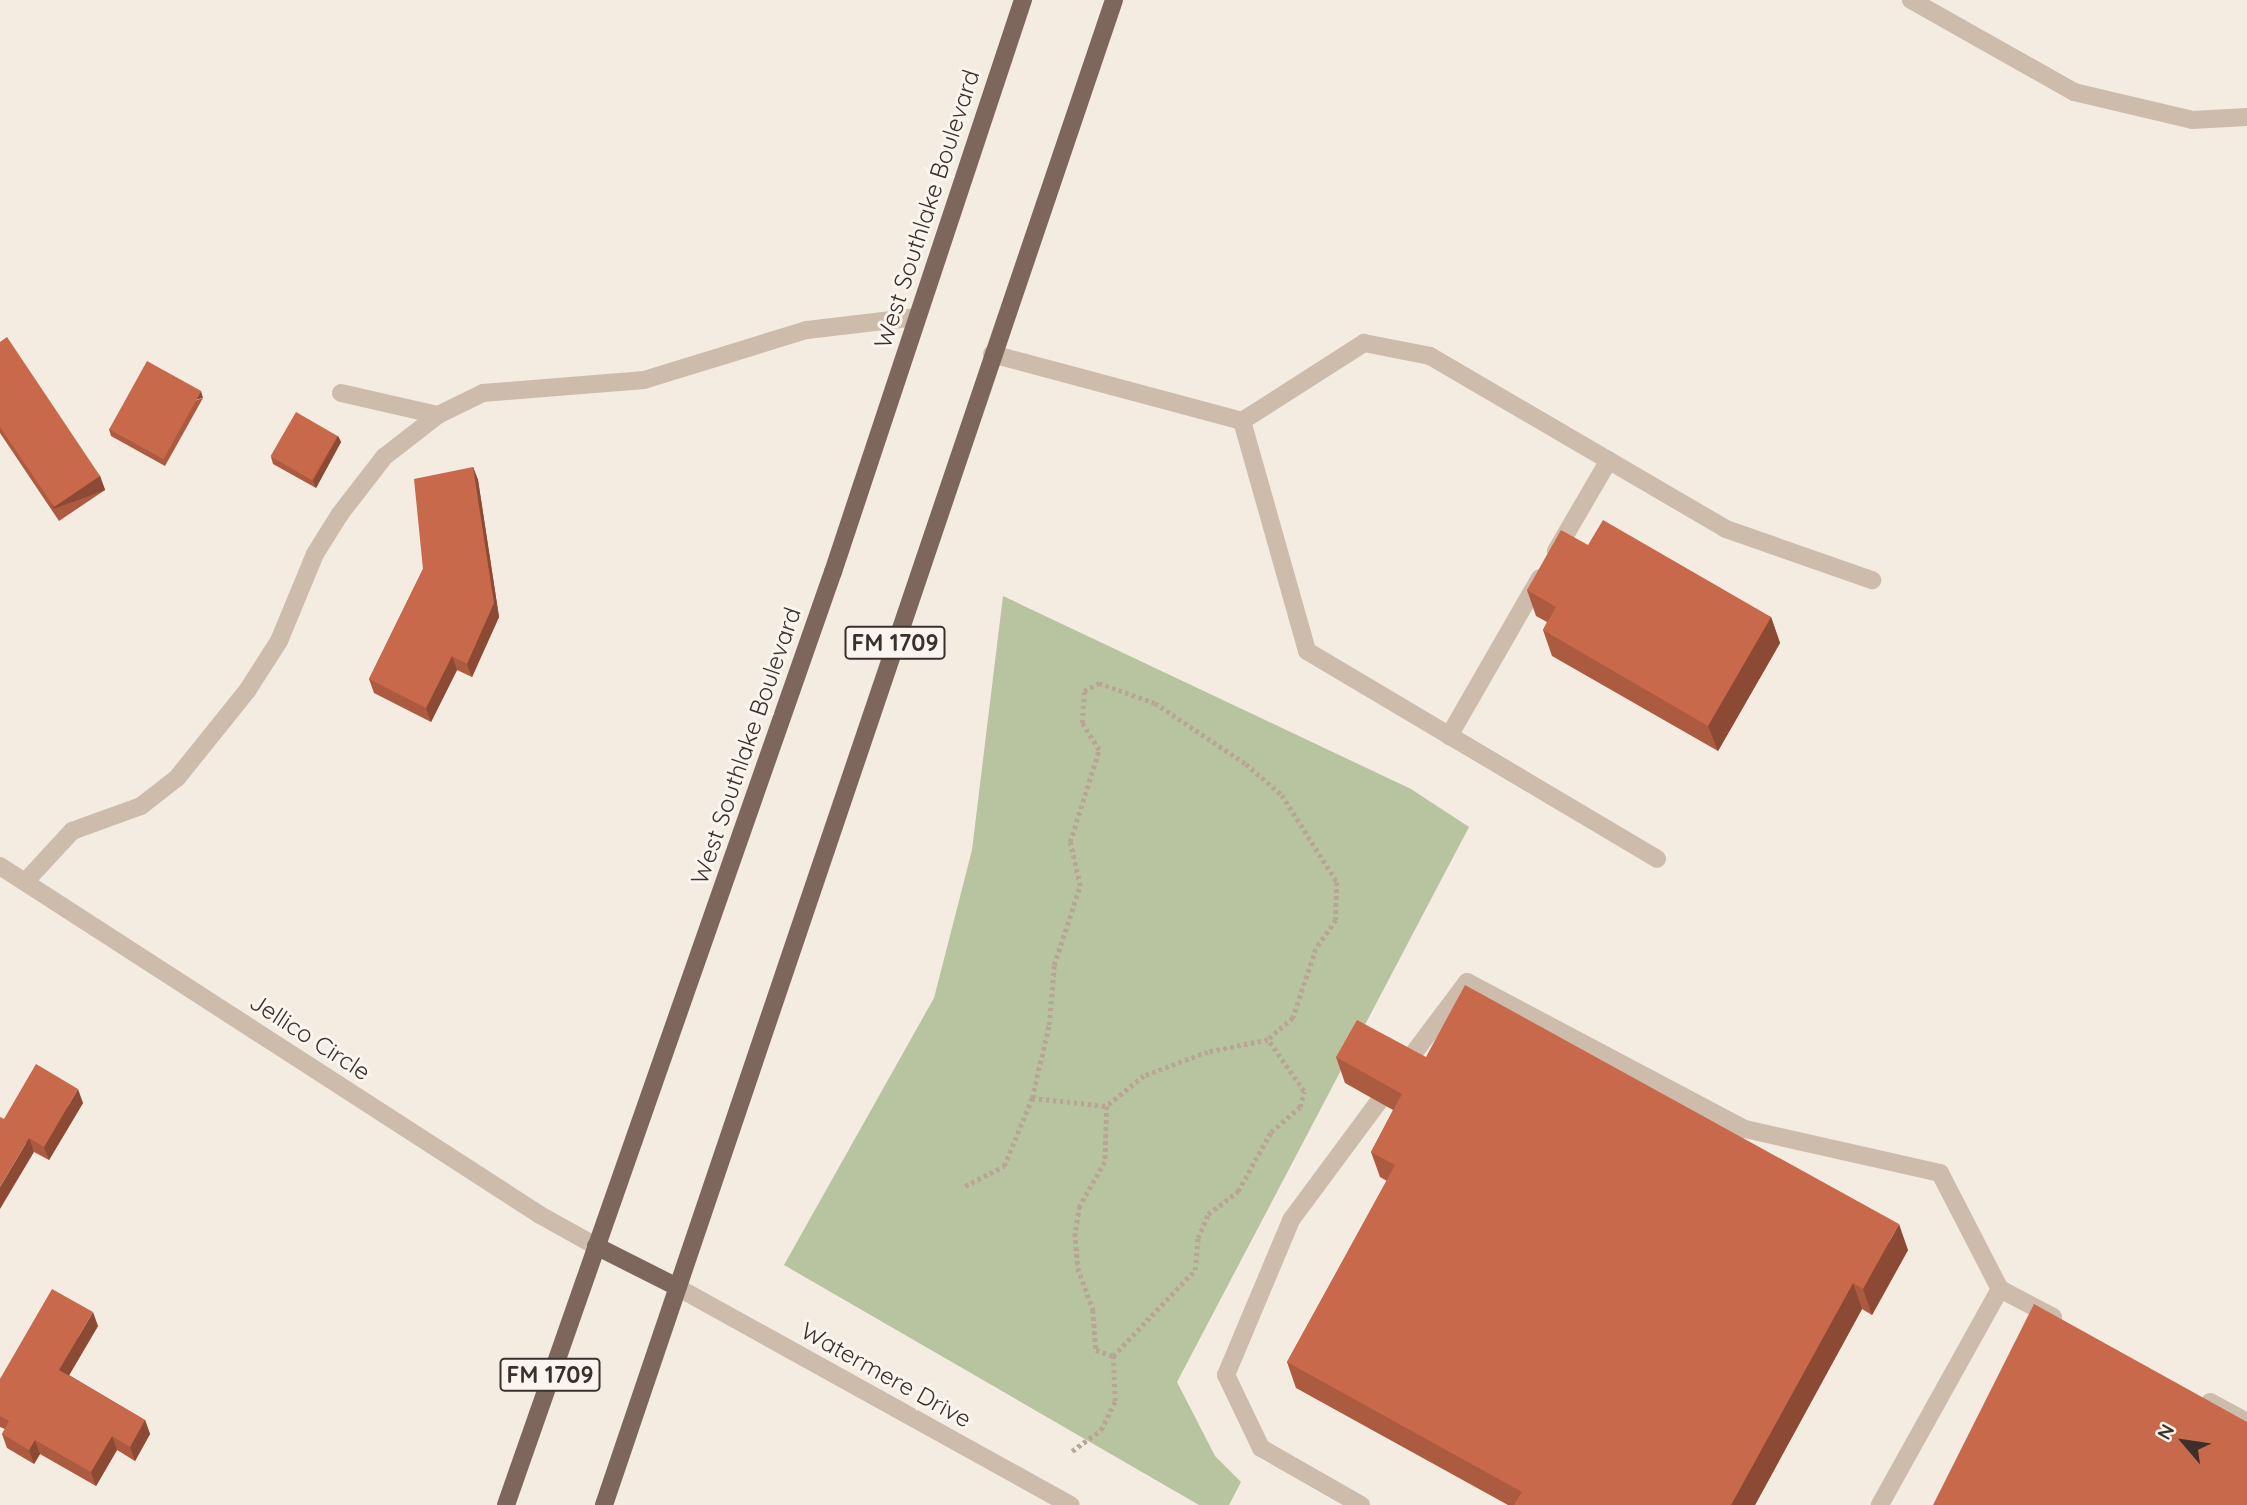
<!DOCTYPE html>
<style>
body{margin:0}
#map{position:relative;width:2247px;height:1505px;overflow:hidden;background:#f4ebe1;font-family:Quicksand,sans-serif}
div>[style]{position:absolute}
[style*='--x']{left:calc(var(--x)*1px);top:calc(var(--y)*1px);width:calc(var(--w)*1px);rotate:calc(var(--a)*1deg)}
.green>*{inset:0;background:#b8c4a0}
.path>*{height:4.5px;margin-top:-2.25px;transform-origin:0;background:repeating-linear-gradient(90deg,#b9a596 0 3.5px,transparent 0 7px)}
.lane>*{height:18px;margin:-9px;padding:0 9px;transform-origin:9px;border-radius:9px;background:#cdbbac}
.street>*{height:18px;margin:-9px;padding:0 9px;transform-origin:9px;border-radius:9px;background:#cdbbac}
.primary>*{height:18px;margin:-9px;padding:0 9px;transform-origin:9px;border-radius:9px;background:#7d675c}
.wall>*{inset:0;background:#ac5a40}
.shaded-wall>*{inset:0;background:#8c4a34;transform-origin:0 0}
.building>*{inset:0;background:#c8694b;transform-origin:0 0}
span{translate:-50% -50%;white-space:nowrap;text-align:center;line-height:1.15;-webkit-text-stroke:6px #fbf5ee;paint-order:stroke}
.shield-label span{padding:2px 5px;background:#fbf5ee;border:2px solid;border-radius:5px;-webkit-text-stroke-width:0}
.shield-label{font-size:23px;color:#3b302b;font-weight:700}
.street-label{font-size:24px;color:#3b302b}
.north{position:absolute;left:2149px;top:1407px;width:70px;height:70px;-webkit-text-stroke:5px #fbf5ee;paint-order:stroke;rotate:299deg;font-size:19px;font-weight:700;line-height:28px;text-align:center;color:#3b302b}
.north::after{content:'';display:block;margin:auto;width:24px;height:32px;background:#3b302b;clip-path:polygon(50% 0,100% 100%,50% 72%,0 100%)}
</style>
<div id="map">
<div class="green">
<div style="clip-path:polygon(1003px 596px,1411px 789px,1469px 827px,1177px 1382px,1215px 1456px,1241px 1482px,1229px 1505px,1199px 1505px,784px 1265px,934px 998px,972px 850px)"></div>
</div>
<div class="path">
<div style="--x:1032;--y:1098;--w:75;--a:-76.9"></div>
<div style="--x:1049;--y:1025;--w:60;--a:-85.2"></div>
<div style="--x:1054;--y:965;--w:83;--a:-71.8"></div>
<div style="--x:1080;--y:886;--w:45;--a:-102.8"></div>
<div style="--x:1070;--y:842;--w:96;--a:-72.5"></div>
<div style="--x:1099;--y:750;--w:32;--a:-122"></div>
<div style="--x:1082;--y:723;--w:32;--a:-86"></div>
<div style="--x:1084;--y:691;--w:17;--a:-28"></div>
<div style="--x:1099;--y:683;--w:59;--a:19.7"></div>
<div style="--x:1155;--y:703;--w:110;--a:33.8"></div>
<div style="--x:1246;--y:764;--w:48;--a:40.7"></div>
<div style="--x:1282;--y:795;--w:103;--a:57.7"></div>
<div style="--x:1337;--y:882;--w:38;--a:92"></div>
<div style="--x:1336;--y:920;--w:35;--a:125"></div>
<div style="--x:1316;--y:949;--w:73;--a:108.4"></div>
<div style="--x:1293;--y:1018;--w:33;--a:139"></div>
<div style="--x:965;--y:1186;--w:44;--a:-27.1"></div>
<div style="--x:1004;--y:1166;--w:74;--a:-67.6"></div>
<div style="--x:1032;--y:1098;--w:75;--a:6.1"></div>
<div style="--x:1072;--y:1451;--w:36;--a:-36"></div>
<div style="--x:1101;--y:1430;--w:32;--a:-64"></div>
<div style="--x:1115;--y:1401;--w:45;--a:-92.5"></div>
<div style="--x:1113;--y:1356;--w:119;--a:-46.4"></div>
<div style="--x:1195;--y:1270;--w:32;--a:-85"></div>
<div style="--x:1198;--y:1238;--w:26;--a:-67"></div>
<div style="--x:1208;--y:1214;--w:38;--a:-37"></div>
<div style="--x:1238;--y:1191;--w:68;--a:-60.8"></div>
<div style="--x:1271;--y:1132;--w:38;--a:-41"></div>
<div style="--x:1300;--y:1107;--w:16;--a:-76"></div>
<div style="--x:1304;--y:1091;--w:62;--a:-125.2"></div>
<div style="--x:1268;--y:1040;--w:61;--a:168.7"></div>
<div style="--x:1208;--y:1052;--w:68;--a:159.4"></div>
<div style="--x:1144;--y:1076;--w:48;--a:141"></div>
<div style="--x:1107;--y:1106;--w:56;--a:92"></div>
<div style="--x:1105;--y:1162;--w:51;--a:119.6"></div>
<div style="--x:1080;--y:1206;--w:27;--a:100"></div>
<div style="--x:1075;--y:1233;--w:35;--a:85"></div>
<div style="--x:1078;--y:1268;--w:45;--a:70.3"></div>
<div style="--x:1093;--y:1310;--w:40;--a:85.7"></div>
<div style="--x:1096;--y:1350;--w:18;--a:19"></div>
</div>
<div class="lane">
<div style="--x:992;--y:354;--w:259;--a:15"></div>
<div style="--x:1242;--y:421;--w:145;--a:-32.6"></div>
<div style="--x:1364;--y:343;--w:67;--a:11.1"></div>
<div style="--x:1430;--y:356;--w:343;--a:30.3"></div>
<div style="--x:1726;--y:529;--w:155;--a:19.3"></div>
<div style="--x:341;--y:393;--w:99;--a:12.8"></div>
<div style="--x:1242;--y:421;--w:239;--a:74.2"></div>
<div style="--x:1307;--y:651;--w:407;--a:30.7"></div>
<div style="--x:1556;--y:551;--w:105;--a:-59.8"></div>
<div style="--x:1449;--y:736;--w:182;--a:-60.1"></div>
<div style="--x:25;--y:882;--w:69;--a:-47.3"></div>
<div style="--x:72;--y:831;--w:73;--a:-19.9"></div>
<div style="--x:141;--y:806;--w:46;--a:-37.9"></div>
<div style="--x:177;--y:778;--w:112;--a:-51.2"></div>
<div style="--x:247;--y:691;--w:59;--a:-57.4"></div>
<div style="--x:279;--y:641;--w:94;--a:-67.5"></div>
<div style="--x:315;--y:554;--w:47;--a:-58"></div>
<div style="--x:340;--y:514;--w:72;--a:-52.3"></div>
<div style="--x:384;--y:457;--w:68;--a:-37.9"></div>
<div style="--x:438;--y:415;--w:50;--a:-26.1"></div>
<div style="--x:483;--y:393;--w:162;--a:-4.6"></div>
<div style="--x:644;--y:380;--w:170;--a:-17.1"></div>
<div style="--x:807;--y:330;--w:111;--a:-6.7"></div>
<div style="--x:1404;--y:1066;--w:105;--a:-53.1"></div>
<div style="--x:1467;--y:982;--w:314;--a:27.9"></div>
<div style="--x:1745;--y:1129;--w:200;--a:12.7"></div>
<div style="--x:1940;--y:1173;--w:131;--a:62.7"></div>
<div style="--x:2000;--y:1289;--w:247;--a:119.1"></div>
<div style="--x:2000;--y:1289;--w:60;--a:27.8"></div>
<div style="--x:2210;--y:1402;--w:42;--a:28.4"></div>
<div style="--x:1361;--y:1505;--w:115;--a:-150.3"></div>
<div style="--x:1261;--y:1448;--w:81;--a:-115.6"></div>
<div style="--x:1226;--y:1375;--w:168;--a:-67.2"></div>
<div style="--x:1291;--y:1220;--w:148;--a:-53.5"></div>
</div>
<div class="street">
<div style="--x:1911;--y:0;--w:187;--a:29.4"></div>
<div style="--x:2074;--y:92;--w:121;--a:13.3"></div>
<div style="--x:2192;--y:120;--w:55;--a:-3.1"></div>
<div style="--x:0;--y:866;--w:643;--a:32.87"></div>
<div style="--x:540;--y:1215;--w:64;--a:29"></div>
<div style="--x:677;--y:1287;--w:450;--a:29"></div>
</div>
<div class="primary">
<div style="--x:596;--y:1246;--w:91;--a:26.8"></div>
<div style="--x:506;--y:1505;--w:989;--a:-70.69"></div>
<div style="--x:833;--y:572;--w:603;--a:-71.63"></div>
<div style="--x:604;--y:1505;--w:1589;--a:-71.28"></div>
</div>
<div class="wall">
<div style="clip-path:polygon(0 342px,100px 476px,105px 490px,59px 521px,0 433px)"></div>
<div style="clip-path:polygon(203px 398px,165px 466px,111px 436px,109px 429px)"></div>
<div style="clip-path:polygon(338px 436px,341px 442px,316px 488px,273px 464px,271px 457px)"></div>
<div style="clip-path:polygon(473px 467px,478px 480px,499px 617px,472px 677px,457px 670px,431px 722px,374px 693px,369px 679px)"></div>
<div style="clip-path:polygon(1588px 545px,1771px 617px,1780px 643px,1718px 751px,1552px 656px,1543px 630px,1547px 622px,1536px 616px,1527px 590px)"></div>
<div style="clip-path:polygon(1336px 1057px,1426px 1057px,1908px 1250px,1872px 1315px,1862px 1309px,1755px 1505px,1508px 1505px,1296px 1388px,1287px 1362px,1387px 1181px,1380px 1177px,1371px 1152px,1393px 1110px,1345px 1083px)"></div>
<div style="clip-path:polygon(83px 1103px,49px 1160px,34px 1152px,4px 1119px)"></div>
<div style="clip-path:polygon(98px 1326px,69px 1375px,145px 1420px,150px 1434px,135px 1461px,117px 1450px,96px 1486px,40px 1454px,34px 1464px,7px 1448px,2px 1434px,5px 1429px,0 1427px,0 1379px)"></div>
</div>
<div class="shaded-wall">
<div style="left:201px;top:391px;width:7px;height:78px;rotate:74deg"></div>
<div style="clip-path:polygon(338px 436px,341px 442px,316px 488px,313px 481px)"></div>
<div style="clip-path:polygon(473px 467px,478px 480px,499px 617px,472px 677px,467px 664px)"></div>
<div style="left:100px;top:476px;width:15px;height:55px;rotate:70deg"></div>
<div style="clip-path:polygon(1771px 617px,1780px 643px,1718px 751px,1708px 726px)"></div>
<div style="clip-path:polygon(452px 656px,457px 670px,431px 722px,426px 708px)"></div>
<div style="clip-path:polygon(78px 1089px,83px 1103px,49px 1160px,44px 1147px)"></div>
<div style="clip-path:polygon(29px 1138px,34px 1152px,0 1209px,0 1187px)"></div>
<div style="clip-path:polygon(1899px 1224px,1908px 1250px,1872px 1315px,1863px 1289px)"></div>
<div style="clip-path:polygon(1853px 1283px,1862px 1309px,1755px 1505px,1731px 1505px)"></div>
<div style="clip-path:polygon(93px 1312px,98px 1326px,64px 1384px,59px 1370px)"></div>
<div style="clip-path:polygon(145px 1420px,150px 1434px,135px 1461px,130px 1447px)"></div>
<div style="clip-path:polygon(112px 1436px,117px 1450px,96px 1486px,91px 1472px)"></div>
<div style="clip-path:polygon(35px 1440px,40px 1454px,34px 1464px,29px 1450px)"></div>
</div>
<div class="building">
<div style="clip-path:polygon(7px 337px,100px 476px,54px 507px,0 427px,0 342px)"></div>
<div style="left:147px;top:361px;width:62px;height:78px;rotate:29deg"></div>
<div style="left:296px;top:412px;width:48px;height:51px;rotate:30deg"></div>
<div style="clip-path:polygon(473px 467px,494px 603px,467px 664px,452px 656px,426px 708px,369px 679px,423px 569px,414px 479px)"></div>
<div style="clip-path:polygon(1603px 520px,1771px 617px,1708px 726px,1543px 630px,1556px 607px,1527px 590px,1561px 530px,1588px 545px)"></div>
<div style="clip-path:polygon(1465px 985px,1899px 1224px,1863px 1289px,1853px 1283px,1731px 1505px,1514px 1505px,1522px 1492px,1287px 1362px,1395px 1165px,1371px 1152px,1402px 1094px,1336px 1057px,1357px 1020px,1426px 1057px)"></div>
<div style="clip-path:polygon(36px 1064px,78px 1089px,44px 1147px,29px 1138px,0 1187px,0 1117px,4px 1119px)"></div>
<div style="clip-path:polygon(52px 1289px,93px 1312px,59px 1370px,145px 1420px,130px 1447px,112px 1436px,91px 1472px,35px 1440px,29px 1450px,2px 1434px,9px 1421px,0 1416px,0 1379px)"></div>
<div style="clip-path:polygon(2034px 1304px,2247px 1422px,2247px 1505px,1933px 1505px)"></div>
</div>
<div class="shield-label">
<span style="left:895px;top:643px">FM 1709</span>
<span style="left:550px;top:1375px">FM 1709</span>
</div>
<div class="street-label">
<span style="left:927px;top:209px;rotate:-72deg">West Southlake Boulevard</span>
<span style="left:746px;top:746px;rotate:-71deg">West Southlake Boulevard</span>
<span style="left:310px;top:1037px;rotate:33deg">Jellico Circle</span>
<span style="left:886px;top:1375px;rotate:29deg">Watermere Drive</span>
</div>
<div class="north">N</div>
</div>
